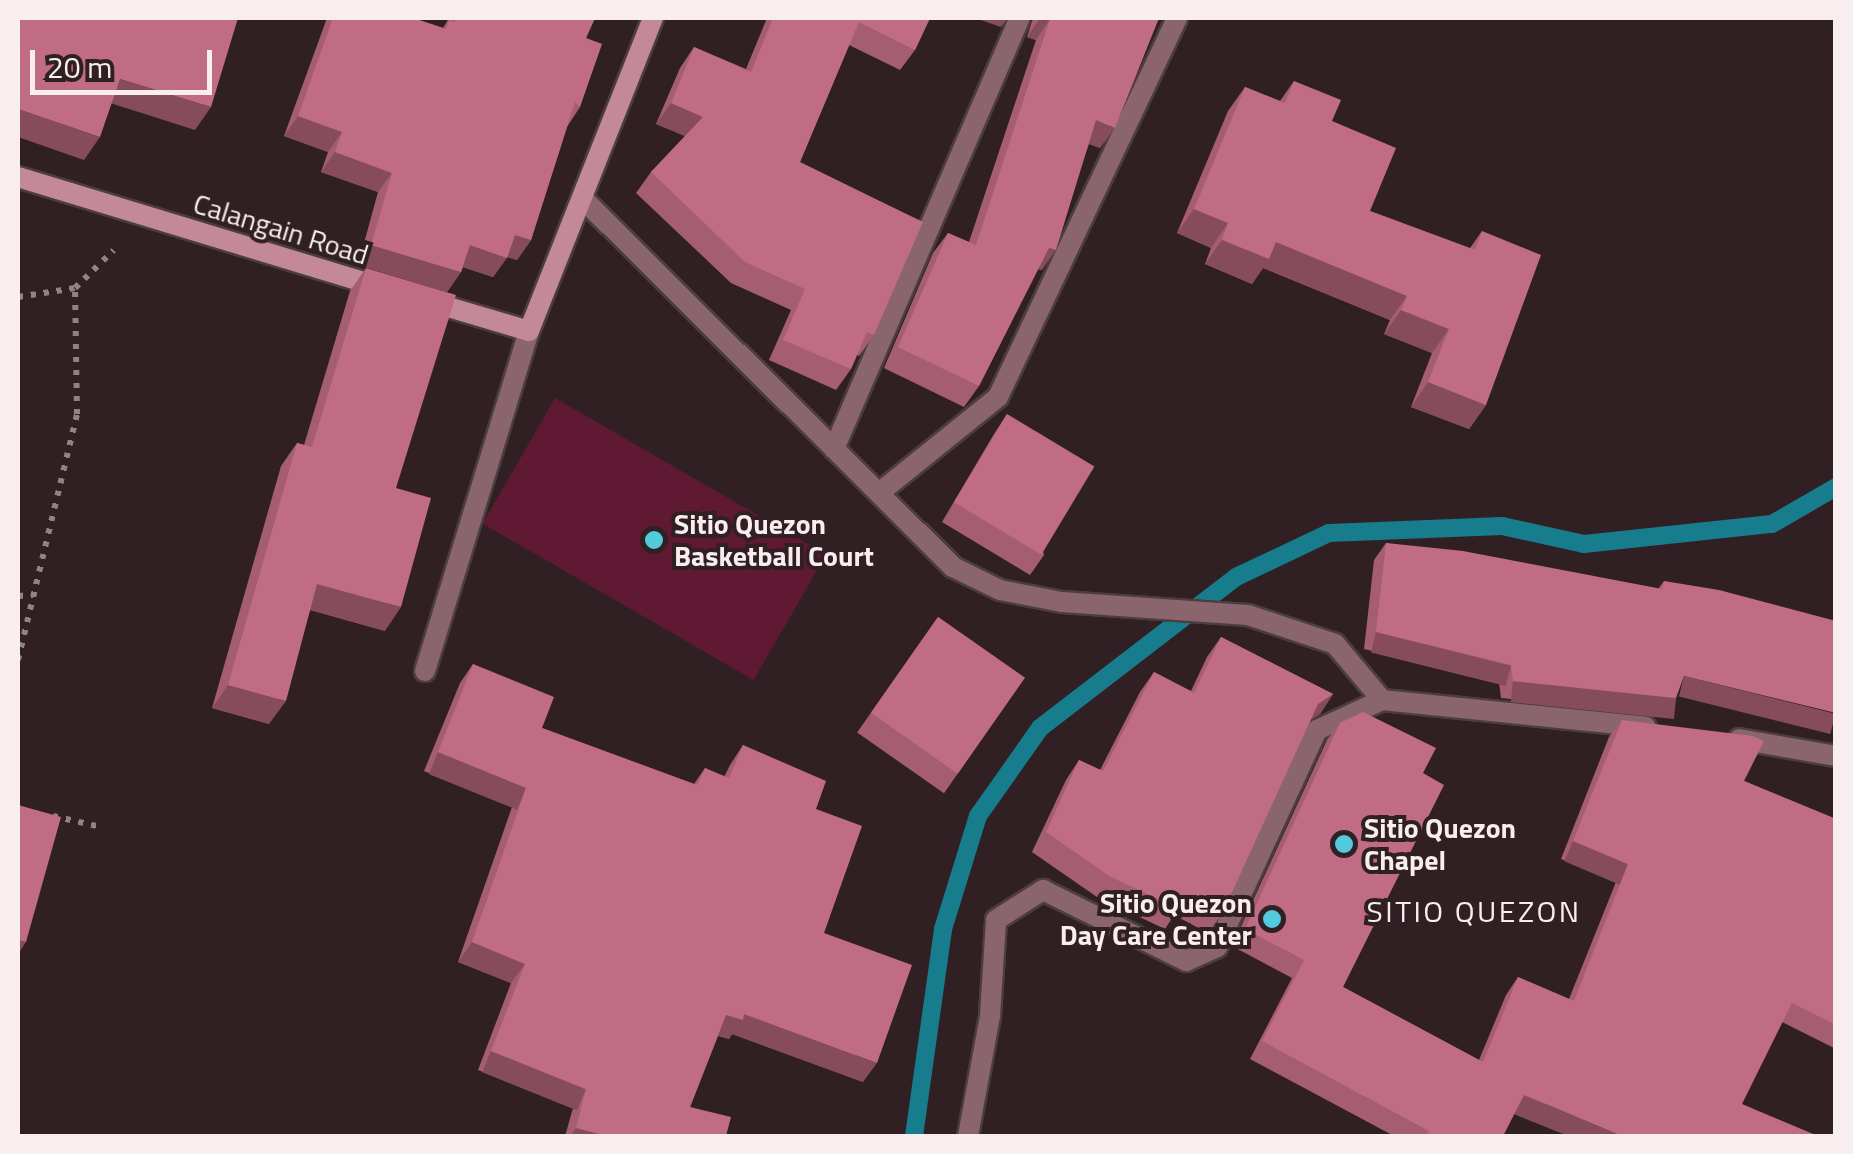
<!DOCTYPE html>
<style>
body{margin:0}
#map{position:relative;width:1853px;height:1154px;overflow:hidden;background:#302024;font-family:"Titillium Web",sans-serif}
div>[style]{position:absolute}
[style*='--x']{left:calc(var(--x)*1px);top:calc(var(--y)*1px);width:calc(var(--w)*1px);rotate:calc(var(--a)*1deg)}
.green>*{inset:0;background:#5f1933;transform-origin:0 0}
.stream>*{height:18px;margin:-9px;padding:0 9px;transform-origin:9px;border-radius:9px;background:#177c8b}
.path>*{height:6px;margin-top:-3px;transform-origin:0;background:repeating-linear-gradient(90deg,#908285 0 5px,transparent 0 13px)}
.roads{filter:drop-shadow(2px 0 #4c3d40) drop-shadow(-2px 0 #4c3d40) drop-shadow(0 2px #4c3d40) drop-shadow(0 -2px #4c3d40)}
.street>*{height:20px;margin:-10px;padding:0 10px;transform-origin:10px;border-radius:10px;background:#8a656e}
.secondary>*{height:20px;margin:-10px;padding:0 10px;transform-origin:10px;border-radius:10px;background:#c48998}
.wall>*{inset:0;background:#a55d72;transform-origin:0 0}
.shaded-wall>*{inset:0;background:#864c5c;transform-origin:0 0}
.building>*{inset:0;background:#c06c84;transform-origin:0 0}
.dots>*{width:28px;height:28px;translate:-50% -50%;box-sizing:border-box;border:5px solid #302024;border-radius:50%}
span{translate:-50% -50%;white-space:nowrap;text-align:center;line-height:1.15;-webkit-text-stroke:8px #302024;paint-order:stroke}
.street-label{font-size:28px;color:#f8edef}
.poi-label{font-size:28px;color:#f8edef;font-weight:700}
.left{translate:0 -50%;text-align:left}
.right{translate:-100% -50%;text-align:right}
.neighbourhood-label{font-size:30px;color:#f8edef;letter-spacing:2.5px}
.frame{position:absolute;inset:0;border:20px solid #f8edef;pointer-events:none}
.scale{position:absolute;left:30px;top:50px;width:182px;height:45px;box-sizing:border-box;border:5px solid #f8edef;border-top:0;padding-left:12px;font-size:30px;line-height:35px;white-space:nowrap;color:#f8edef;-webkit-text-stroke:8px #302024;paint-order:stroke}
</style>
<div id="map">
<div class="green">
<div style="left:555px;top:398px;width:313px;height:145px;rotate:30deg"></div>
</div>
<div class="stream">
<div style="--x:914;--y:1136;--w:209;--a:-82"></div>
<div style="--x:943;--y:929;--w:118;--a:-72.8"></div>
<div style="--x:978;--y:816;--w:108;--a:-54.8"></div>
<div style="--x:1040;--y:728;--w:247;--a:-37.6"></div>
<div style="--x:1236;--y:577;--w:103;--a:-25.3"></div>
<div style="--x:1329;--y:533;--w:173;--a:-2.3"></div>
<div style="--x:1502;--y:526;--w:84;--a:12.4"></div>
<div style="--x:1584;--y:544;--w:189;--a:-6.1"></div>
<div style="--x:1772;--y:524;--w:74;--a:-30"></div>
</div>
<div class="path">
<div style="--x:18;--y:297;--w:58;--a:-9"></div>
<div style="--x:18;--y:596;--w:15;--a:-4"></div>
<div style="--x:18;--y:660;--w:253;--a:-76.5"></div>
<div style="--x:77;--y:414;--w:126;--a:-90.9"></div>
<div style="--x:75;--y:288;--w:54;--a:-44.3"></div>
<div style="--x:53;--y:816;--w:49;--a:12.9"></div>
</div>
<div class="roads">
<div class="street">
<div style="--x:583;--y:199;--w:522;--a:44.84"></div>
<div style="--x:953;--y:567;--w:52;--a:26.1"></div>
<div style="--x:1000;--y:590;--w:63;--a:11"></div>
<div style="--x:1062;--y:602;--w:186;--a:4"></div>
<div style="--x:1248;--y:615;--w:92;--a:18.4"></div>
<div style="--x:1335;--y:644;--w:73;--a:50"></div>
<div style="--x:834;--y:449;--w:469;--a:-66.7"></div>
<div style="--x:879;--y:493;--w:153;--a:-38.9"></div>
<div style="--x:998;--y:397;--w:419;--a:-64.7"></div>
<div style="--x:425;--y:671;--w:356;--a:-73"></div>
<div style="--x:1739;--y:739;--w:98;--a:9.9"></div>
<div style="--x:968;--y:1136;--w:122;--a:-79.6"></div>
<div style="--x:990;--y:1016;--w:96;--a:-86.4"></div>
<div style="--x:996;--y:920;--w:56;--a:-32.6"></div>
<div style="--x:1043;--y:890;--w:160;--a:26.4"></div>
<div style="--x:1186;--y:961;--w:34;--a:-24"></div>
<div style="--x:1217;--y:947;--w:239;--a:-65.3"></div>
<div style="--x:1317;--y:730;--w:72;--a:-24.8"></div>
<div style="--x:1382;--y:700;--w:265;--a:5.8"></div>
</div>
<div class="secondary">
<div style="--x:18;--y:177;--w:379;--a:16.9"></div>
<div style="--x:428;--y:301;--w:105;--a:16.5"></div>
<div style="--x:529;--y:331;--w:337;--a:-68.4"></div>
</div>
</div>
<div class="wall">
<div style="clip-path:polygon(327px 18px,413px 18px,443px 28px,449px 18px,595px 18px,586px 38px,580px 107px,567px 127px,531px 240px,517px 260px,507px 257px,493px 277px,463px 267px,461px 272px,447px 292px,358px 265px,378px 192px,321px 172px,328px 152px,284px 136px)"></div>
<div style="clip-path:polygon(767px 18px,930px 18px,915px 50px,900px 70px,849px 45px,800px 162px,874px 335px,859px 356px,857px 355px,851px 369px,836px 390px,769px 360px,791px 310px,731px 283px,636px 193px,651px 172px,685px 136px,656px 124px,680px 68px,694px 47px,746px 69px)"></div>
<div style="clip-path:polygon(1033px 18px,1159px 18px,1100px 148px,1089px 144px,1042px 270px,1038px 269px,979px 386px,964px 407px,884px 368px,933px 253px,948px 233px,969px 242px,1036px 40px,1027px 37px)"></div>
<div style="clip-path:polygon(1294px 81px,1332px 121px,1370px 211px,1470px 248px,1482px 231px,1486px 405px,1469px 429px,1411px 407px,1432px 353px,1384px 334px,1390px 320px,1263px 268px,1252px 284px,1205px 264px,1211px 248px,1177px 233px,1228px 111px,1245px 87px,1280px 101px)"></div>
<div style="clip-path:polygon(366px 268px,396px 488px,385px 631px,310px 610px,269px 724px,212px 708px,281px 466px,297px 443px,304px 445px,350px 291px)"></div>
<div style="clip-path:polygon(1007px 414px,1044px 555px,1030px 575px,942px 522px,994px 434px)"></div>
<div style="clip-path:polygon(1386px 543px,1658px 589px,1664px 581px,1677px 695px,1676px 698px,1664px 715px,1501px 698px,1499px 682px,1364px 649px,1374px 560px)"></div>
<div style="left:938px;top:617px;width:106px;height:141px;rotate:35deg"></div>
<div style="clip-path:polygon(1221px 637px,1333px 694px,1320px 714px,1311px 719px,1222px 914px,1208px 933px,1174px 915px,1165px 929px,1097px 897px,1032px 852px,1066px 780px,1079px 760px,1100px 770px,1140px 692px,1154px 672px,1191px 691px,1207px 657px)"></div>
<div style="clip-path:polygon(473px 664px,542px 728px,694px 784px,705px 768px,724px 777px,730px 765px,743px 745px,816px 809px,824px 933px,863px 1082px,732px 1034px,729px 1039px,718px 1036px,690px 1107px,726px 1136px,565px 1136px,573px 1108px,478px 1070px,511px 983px,458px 962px,512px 807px,424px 771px,460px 683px)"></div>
<div style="clip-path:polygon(1622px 720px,1744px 781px,1836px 819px,1836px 1049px,1782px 1022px,1514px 1114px,1503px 1136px,1394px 1136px,1250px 1059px,1292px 978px,1232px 946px,1327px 740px,1340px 723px,1423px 773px,1343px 987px,1479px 1060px,1506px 995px,1518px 977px,1569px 999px,1616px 882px,1561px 859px,1609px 737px)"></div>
</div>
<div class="shaded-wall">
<div style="clip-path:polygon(975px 18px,1008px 18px,1001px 27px)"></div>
<div style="clip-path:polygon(1040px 18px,1050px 19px,1036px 40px,1027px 37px)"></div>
<div style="clip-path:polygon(120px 79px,211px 107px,195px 130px,104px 101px)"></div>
<div style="clip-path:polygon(671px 103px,703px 117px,688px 137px,656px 124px)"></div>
<div style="clip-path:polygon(18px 109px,100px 137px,84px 160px,18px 137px)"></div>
<div style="clip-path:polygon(298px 116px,342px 132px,328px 152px,284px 136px)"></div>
<div style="clip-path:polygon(1096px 120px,1115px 128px,1100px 148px,1082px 141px)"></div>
<div style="clip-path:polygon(335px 152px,392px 173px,378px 192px,321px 172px)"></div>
<div style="clip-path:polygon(1194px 209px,1228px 223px,1211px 248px,1177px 233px)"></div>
<div style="clip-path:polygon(515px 235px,531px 240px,517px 260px,501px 255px)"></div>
<div style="clip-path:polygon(1222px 240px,1276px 242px,1407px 296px,1390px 320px,1263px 268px,1252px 284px,1205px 264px)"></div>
<div style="clip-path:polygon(371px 245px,461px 272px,447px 292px,358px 265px)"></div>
<div style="clip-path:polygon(470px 245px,507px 258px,493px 277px,456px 265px)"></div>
<div style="clip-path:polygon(1049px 248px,1056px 250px,1042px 270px,1034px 268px)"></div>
<div style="clip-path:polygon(1401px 310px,1449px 329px,1432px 353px,1384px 334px)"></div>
<div style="clip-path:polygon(1428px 382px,1486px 405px,1469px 429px,1411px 407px)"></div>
<div style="clip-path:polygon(317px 584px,401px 607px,385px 631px,301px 607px)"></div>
<div style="left:1376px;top:632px;width:139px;height:21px;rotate:14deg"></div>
<div style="left:1684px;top:676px;width:156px;height:21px;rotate:14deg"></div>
<div style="left:1513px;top:681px;width:164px;height:21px;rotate:6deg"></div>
<div style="clip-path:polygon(228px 685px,286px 701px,269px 724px,212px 708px)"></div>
<div style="clip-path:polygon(1333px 694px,1320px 714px,1304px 724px,1318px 704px)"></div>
<div style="left:438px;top:752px;width:95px;height:24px;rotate:22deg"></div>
<div style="left:1573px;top:841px;width:60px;height:22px;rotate:23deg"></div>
<div style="clip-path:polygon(18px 940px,26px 942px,18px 954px)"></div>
<div style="clip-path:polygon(472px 942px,525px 964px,511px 983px,458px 962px)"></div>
<div style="clip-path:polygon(744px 1014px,877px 1063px,863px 1082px,732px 1034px,729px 1039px,713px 1034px,726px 1015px)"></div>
<div style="left:491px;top:1051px;width:102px;height:23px;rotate:22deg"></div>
<div style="clip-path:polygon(1524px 1095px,1622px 1136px,1568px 1136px,1511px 1113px)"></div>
<div style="clip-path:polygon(576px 1128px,607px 1136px,570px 1136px)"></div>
</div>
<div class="building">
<div style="clip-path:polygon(18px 18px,238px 18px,211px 107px,120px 79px,100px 137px,18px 109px)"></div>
<div style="clip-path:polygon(333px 18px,413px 18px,446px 29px,449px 20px,455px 22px,456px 18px,595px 18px,586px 38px,602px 44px,580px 107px,575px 102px,531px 240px,515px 235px,507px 258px,470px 245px,461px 272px,371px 245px,392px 173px,335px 152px,342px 132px,298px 116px)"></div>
<div style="clip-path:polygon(773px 18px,930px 18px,915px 50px,859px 22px,800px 162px,923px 222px,874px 335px,867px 332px,851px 369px,783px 340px,805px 289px,745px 262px,651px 172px,703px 117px,671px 103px,694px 47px,751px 72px)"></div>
<div style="clip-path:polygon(1045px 18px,1159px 18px,1115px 128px,1096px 120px,1056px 250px,1049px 248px,979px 386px,898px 347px,948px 233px,976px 245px,1050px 19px)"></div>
<div style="clip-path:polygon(1294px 81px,1341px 100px,1332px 121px,1396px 148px,1370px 211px,1475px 250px,1482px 231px,1541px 255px,1486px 405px,1428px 382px,1449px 329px,1401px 310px,1407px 296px,1276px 242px,1269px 259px,1222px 240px,1228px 223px,1194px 209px,1245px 87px,1285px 103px)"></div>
<div style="clip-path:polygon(366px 268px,456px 295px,396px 488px,431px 498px,401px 607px,317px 584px,286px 701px,228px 685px,297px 443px,312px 447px)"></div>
<div style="left:1007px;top:414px;width:102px;height:103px;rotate:31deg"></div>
<div style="clip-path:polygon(1386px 543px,1463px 551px,1662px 589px,1664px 581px,1719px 590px,1836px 621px,1836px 713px,1684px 676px,1676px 698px,1513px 681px,1511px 665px,1376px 632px)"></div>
<div style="left:938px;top:617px;width:106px;height:117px;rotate:35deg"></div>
<div style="clip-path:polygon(1221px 637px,1333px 694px,1318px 704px,1222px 914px,1185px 894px,1179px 909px,1111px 877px,1046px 832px,1079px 760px,1103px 771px,1154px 672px,1194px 693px)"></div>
<div style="clip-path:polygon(473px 664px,554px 697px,542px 728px,697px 785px,705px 768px,729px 778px,743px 745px,826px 781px,816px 809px,862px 826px,824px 933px,912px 965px,877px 1063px,744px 1014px,743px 1020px,726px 1015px,690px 1107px,731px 1117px,726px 1136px,607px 1136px,576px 1128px,586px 1089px,491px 1051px,525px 964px,472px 942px,526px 788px,438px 752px)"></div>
<div style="clip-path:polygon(1363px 712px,1436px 748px,1423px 773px,1444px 785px,1343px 987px,1483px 1062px,1518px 977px,1574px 1001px,1628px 864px,1573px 841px,1622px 720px,1753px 736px,1764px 741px,1744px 781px,1836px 819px,1836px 1025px,1792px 1003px,1742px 1104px,1818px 1136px,1622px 1136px,1524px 1095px,1503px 1136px,1426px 1136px,1429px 1131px,1262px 1041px,1304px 960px,1245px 929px,1340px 723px)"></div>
<div style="clip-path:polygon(18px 805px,61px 817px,26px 942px,18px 940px)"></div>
</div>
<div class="dots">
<div style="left:654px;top:540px;background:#54cade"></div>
<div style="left:1344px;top:844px;background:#54cade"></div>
<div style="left:1272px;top:919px;background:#54cade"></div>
</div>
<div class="street-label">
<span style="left:281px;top:229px;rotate:17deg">Calangain Road</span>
</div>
<div class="poi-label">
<span class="left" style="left:674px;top:540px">Sitio Quezon<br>Basketball Court</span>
<span class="left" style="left:1364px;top:844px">Sitio Quezon<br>Chapel</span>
<span class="right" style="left:1252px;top:919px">Sitio Quezon<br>Day Care Center</span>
</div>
<div class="neighbourhood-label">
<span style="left:1474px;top:911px">SITIO QUEZON</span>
</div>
<div class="frame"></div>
<div class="scale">20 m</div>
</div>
